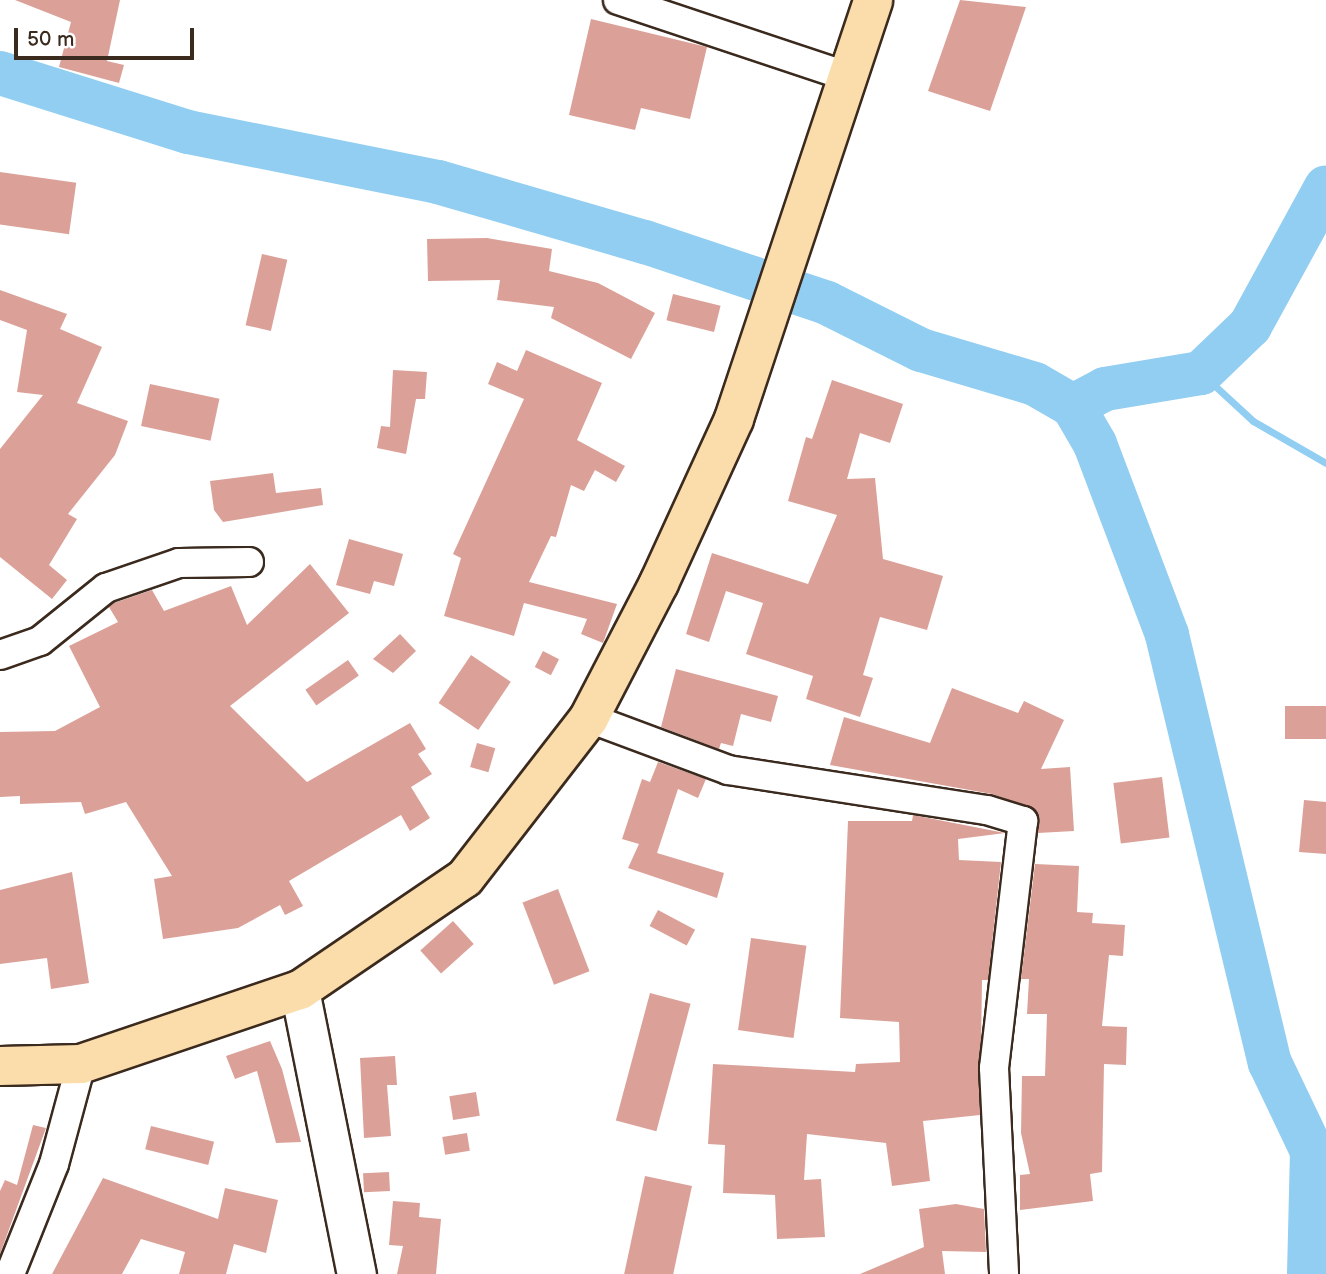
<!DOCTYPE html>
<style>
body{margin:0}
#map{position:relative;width:1326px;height:1274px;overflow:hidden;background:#fff;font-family:"Balsamiq Sans",sans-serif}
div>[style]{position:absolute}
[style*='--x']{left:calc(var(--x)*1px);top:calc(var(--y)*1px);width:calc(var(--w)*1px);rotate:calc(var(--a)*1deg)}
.stream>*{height:7px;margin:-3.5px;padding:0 3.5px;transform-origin:3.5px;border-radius:3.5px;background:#91cef2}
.river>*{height:44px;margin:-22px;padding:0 22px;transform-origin:22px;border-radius:22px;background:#91cef2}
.building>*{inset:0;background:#dba198;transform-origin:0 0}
.roads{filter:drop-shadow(2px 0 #3b2a1e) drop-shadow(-2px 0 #3b2a1e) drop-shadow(0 2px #3b2a1e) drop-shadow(0 -2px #3b2a1e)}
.street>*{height:28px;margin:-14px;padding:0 14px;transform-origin:14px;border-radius:14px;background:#fff}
.secondary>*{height:38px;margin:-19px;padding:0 19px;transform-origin:19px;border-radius:19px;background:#fff}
.primary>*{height:38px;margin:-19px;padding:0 19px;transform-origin:19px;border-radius:19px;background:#fbddab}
span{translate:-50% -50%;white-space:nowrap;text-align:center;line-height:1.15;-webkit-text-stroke:6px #fff;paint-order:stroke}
.scale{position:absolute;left:14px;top:28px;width:180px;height:32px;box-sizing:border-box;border:4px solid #3b2a1e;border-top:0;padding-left:9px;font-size:21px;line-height:24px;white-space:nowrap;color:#3b2a1e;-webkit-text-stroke:5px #fff;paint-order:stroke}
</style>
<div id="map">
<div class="stream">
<div style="--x:1201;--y:373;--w:71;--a:42.7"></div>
<div style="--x:1253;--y:421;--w:84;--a:29.9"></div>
</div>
<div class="river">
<div style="--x:0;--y:73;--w:197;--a:17.4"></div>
<div style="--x:188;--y:132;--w:255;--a:11.3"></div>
<div style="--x:438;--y:182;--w:216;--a:16.2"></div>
<div style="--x:645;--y:242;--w:192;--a:18.5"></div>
<div style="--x:827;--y:303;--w:105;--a:26.6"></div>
<div style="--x:921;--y:350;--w:119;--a:16.6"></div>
<div style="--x:1035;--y:384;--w:44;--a:30.1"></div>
<div style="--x:1073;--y:406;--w:44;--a:59.9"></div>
<div style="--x:1095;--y:444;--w:204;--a:69.3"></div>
<div style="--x:1167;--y:635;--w:440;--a:76.5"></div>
<div style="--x:1270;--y:1063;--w:98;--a:64.5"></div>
<div style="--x:1312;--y:1151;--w:123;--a:91.4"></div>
<div style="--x:1073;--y:406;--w:36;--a:-28"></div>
<div style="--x:1105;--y:389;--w:97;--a:-9.5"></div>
<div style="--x:1201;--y:373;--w:68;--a:-43.8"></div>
<div style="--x:1250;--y:326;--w:158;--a:-61.3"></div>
</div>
<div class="building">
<div style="clip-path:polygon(15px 0,120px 0,107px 61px,124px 65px,119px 83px,59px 67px,71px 22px)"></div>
<div style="clip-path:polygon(960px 0,1026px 7px,990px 111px,928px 91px)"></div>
<div style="clip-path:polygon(591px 19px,707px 47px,690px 119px,641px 108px,635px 130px,569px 115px)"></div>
<div style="left:0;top:172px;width:77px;height:52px;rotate:8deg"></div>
<div style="clip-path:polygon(487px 238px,552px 249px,549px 271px,598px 283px,655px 313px,631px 359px,551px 318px,554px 307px,497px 300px,500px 280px,428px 281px,427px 239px)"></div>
<div style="left:262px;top:254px;width:26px;height:73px;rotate:13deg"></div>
<div style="clip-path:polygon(0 290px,67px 314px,60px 329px,102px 347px,77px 403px,128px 421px,115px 455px,68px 514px,77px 519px,49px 565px,67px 580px,52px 599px,0 557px,0 449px,43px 395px,17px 392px,27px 330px,0 320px)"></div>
<div style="left:673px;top:294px;width:49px;height:27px;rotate:14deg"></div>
<div style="clip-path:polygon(526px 350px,602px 383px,577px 440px,625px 466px,616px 482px,595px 470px,584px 491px,571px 485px,556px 537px,551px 536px,529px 582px,617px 604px,603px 643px,581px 634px,587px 619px,524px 603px,514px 636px,444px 616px,461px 558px,453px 554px,524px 399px,488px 384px,497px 362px,517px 371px)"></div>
<div style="clip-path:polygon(393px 370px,427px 372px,425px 399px,416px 399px,406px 454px,377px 448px,381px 426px,390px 427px)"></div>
<div style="clip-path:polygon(832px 380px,903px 404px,890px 443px,860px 433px,847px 479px,875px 478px,883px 559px,943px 576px,927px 630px,880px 617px,863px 675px,873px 678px,860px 717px,806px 699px,813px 676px,746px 654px,763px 603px,726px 591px,709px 642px,686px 634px,712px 553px,808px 584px,837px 515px,788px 501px,806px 437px,812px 439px)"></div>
<div style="left:150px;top:384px;width:71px;height:43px;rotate:12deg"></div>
<div style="clip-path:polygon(273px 473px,276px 493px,321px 488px,323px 505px,223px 522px,214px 510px,210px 481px)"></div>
<div style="clip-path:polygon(349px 539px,403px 554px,394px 586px,374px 581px,370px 594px,336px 585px)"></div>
<div style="clip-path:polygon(310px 564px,349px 613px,230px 706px,307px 782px,410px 723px,426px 749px,418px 754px,432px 774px,411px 787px,430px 818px,410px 831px,401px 815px,289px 881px,303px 906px,285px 915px,280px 905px,238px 928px,163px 939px,154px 879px,172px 876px,126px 802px,85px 814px,81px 802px,20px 804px,20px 796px,0 797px,0 732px,55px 731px,100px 707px,69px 646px,118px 622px,109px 607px,114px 603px,152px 590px,164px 611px,231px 586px,247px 625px)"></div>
<div style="clip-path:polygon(400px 634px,416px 651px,393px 673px,373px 659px)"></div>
<div style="left:543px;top:651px;width:18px;height:18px;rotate:27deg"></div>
<div style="left:471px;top:655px;width:48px;height:58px;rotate:34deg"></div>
<div style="left:348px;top:660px;width:19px;height:52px;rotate:55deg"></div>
<div style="clip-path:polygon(676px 669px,778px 696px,771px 722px,741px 714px,733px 746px,721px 743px,719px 749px,661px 727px)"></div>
<div style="clip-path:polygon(952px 688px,1018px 713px,1024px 701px,1064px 720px,1041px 769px,1070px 767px,1074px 831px,1038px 833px,1034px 809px,992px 794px,830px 765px,844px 717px,930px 743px)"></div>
<div style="left:1285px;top:706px;width:41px;height:33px"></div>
<div style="left:477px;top:743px;width:19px;height:25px;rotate:16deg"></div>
<div style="clip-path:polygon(658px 762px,706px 779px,698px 798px,678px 789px,657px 853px,724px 873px,717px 898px,628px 868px,639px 844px,622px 839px,642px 779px,650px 782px)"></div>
<div style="left:1162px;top:777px;width:61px;height:49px;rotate:83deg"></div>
<div style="clip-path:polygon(1304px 800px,1326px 802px,1326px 854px,1299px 852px)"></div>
<div style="clip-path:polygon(913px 815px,1005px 833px,958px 839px,959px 860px,1001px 862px,988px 980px,982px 980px,980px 1115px,923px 1121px,930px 1181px,892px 1186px,886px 1143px,807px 1134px,804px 1180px,821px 1179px,825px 1237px,777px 1239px,775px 1195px,723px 1193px,725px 1145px,708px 1144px,713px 1064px,855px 1072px,856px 1064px,900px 1062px,899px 1022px,840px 1018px,848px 821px,912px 821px)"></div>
<div style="clip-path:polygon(1035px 864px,1079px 866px,1077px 912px,1093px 913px,1092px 923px,1125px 925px,1123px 956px,1109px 955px,1102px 1026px,1127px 1027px,1126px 1065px,1104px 1064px,1102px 1172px,1090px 1174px,1093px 1201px,1020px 1210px,1020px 1175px,1030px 1174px,1021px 1133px,1022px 1076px,1045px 1076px,1047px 1014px,1027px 1014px,1029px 979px,1021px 979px)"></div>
<div style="clip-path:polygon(72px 872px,89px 983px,51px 989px,47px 958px,0 964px,0 890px)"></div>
<div style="left:558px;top:889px;width:88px;height:38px;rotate:69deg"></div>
<div style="left:658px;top:910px;width:42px;height:18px;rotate:28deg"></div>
<div style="left:453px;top:921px;width:31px;height:44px;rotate:48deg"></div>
<div style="left:751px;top:938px;width:56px;height:93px;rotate:8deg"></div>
<div style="left:650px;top:993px;width:42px;height:132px;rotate:15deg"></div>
<div style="clip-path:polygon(270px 1041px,282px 1069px,301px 1142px,276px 1143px,257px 1071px,235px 1079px,226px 1056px)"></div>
<div style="clip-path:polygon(395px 1056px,397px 1085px,387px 1085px,391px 1136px,364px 1138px,360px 1058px)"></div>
<div style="left:476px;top:1092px;width:24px;height:27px;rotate:81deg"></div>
<div style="clip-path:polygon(33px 1125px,46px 1128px,0 1254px,0 1191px,5px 1180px,17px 1185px)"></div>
<div style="left:151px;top:1126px;width:65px;height:24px;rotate:14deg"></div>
<div style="left:467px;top:1133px;width:18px;height:25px;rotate:81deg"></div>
<div style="left:389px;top:1172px;width:19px;height:26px;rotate:87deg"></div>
<div style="left:645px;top:1176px;width:48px;height:101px;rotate:12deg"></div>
<div style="clip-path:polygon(103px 1178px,218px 1219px,225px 1188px,278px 1200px,266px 1253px,234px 1244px,226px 1274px,179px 1274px,185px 1252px,141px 1239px,122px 1274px,52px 1274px)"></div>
<div style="clip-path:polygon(393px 1201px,420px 1203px,419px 1217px,441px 1219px,436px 1274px,397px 1274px,403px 1246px,389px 1245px)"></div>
<div style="clip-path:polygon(956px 1204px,984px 1209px,986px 1252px,942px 1251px,945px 1274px,860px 1274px,924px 1247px,919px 1209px)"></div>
</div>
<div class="roads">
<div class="street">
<div style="--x:618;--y:0;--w:240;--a:18.4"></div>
<div style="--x:0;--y:655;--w:42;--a:-19.3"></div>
<div style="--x:40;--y:641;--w:85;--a:-38.8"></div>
<div style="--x:106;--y:588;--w:77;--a:-18.9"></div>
<div style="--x:179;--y:563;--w:70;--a:-0.8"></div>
<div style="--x:589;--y:718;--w:148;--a:20.5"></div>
<div style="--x:728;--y:770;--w:262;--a:8.8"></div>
<div style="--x:987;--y:810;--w:38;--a:17"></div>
<div style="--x:1023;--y:821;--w:249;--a:96.7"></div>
<div style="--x:994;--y:1068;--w:206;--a:87.2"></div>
<div style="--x:10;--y:1274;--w:118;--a:-68.2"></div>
<div style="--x:54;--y:1164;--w:104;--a:-74.9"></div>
</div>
<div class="secondary">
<div style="--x:300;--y:990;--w:290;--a:78.7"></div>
</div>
<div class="primary">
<div style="--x:0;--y:1066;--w:81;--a:-1.4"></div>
<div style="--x:81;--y:1064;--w:231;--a:-18.7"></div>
<div style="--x:300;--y:990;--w:199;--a:-34.2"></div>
<div style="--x:465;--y:878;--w:202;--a:-52.2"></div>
<div style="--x:589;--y:718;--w:152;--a:-62.6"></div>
<div style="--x:659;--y:583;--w:180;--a:-65.4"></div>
<div style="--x:734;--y:419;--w:441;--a:-71.6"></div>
</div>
</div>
<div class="scale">50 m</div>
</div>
